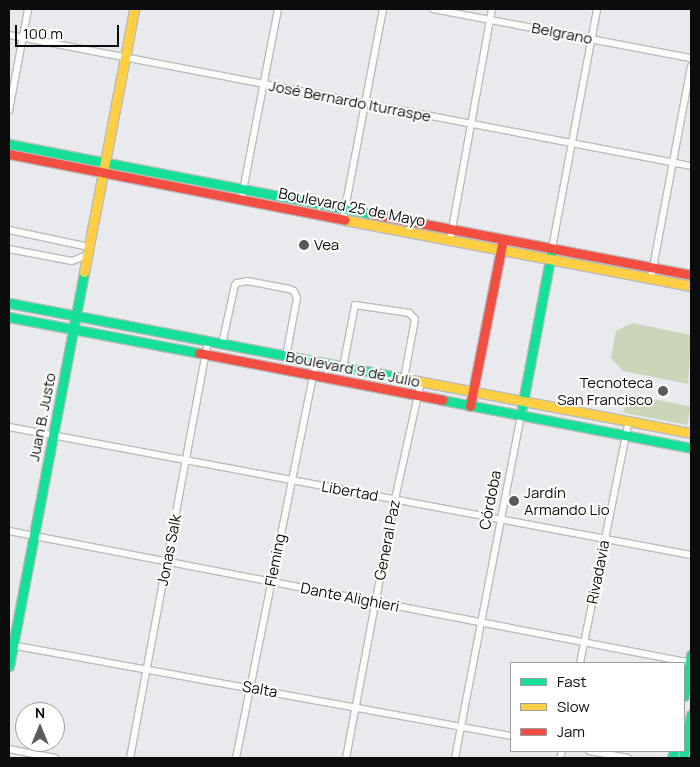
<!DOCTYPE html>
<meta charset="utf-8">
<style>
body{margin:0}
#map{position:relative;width:700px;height:767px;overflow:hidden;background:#e8eaed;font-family:Manrope,sans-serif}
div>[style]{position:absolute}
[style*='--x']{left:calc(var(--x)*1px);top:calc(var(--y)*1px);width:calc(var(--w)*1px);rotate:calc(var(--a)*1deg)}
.green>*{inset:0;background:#cbd6b8;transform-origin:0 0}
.roads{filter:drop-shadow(1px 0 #babbbd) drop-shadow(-1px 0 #babbbd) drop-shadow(0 1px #babbbd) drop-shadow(0 -1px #babbbd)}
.street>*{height:6px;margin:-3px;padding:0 3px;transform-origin:3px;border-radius:3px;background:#fcfcfc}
.fast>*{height:9px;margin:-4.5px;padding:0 4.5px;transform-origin:4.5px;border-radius:4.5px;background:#16e098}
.slow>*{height:9px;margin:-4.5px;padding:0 4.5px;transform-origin:4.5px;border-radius:4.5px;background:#ffcf43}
.jam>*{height:9px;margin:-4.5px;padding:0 4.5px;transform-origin:4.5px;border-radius:4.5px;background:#f24e42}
.dots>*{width:14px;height:14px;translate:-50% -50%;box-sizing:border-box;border:2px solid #fff;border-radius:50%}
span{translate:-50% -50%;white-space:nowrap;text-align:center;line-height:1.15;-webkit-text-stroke:4px #fff;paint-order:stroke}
.street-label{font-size:15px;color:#0b0c0e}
.poi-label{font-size:15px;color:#0b0c0e}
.left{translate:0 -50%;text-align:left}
.right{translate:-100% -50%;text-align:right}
.frame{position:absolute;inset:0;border:10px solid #0b0c0e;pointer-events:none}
.legend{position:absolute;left:510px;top:662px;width:175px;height:90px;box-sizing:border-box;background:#fff;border:1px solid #9d9e9f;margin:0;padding:6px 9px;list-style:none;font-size:15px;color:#0b0c0e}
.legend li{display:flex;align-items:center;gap:10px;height:25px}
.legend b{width:25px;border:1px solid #9d9e9f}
.north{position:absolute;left:15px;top:702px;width:50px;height:50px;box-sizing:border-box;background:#fff;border:1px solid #9d9e9f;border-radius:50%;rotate:0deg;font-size:14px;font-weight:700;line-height:20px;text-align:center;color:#0b0c0e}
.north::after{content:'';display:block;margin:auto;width:18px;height:22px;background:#585a5c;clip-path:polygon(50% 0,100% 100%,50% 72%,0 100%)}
.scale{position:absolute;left:15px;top:25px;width:104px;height:22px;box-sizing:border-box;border:2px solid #0b0c0e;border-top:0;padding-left:6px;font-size:15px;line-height:18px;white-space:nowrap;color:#0b0c0e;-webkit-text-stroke:4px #fff;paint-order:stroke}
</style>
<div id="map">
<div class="green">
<div style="clip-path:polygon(632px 323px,691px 335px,688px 384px,623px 371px,611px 358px,616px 331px)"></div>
<div style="left:627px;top:394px;width:65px;height:19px;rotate:11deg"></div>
</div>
<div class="roads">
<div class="street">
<div style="--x:433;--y:9;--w:263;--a:10.8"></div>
<div style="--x:9;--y:35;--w:694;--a:10.87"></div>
<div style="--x:9;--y:111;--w:104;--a:-79.4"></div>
<div style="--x:241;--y:201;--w:196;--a:-79.1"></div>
<div style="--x:343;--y:219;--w:214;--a:-79.2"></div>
<div style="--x:9;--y:230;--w:82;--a:12"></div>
<div style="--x:450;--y:240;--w:235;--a:-79.7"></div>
<div style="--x:552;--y:248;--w:243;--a:-79.3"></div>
<div style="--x:9;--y:249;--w:64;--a:10.8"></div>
<div style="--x:72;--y:261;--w:17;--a:-21"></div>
<div style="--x:651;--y:278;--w:215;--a:-79.3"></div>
<div style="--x:222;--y:344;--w:60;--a:-77.6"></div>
<div style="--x:235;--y:285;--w:3;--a:-45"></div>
<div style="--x:237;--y:283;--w:10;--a:-11"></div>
<div style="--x:247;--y:281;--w:43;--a:10.8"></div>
<div style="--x:289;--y:289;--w:5;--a:22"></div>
<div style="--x:294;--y:291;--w:8;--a:67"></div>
<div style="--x:297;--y:298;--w:59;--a:100.7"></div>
<div style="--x:343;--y:367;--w:63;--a:-79"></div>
<div style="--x:355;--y:305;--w:55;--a:8.4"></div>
<div style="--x:409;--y:313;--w:8;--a:45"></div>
<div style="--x:415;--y:319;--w:61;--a:100.4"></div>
<div style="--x:9;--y:427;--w:694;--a:10.63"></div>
<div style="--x:9;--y:531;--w:695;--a:10.95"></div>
<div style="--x:11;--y:645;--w:508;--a:10.31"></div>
<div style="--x:580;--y:663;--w:247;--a:-78.6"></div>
<div style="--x:9;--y:749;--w:47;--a:11.1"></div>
<div style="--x:589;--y:751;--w:39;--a:10"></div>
<div style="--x:130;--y:758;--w:424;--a:-79.4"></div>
<div style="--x:236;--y:758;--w:404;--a:-78.6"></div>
<div style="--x:346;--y:758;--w:264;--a:-79.3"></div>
<div style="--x:395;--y:499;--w:120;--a:-77.5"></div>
<div style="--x:455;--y:758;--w:349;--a:-79.1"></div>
<div style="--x:560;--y:758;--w:7;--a:-74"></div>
</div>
<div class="fast">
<div style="--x:9;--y:144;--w:370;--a:10.9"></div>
<div style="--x:9;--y:303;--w:400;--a:10.8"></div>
<div style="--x:9;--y:317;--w:193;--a:10.7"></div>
<div style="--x:442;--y:400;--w:254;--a:10.9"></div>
<div style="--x:522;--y:407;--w:157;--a:-79.3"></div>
<div style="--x:9;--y:666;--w:401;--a:-79.2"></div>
<div style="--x:684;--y:696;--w:42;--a:-80.3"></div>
<div style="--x:672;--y:758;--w:7;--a:-74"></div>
<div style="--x:683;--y:758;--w:44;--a:-79.5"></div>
</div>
<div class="slow">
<div style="--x:345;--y:220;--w:352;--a:10.8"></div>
<div style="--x:84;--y:272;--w:268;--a:-79.2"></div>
<div style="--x:402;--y:378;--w:294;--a:10.8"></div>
</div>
<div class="jam">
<div style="--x:9;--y:154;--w:342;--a:11.1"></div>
<div style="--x:372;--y:214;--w:325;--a:10.8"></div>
<div style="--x:199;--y:353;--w:248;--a:10.9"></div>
<div style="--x:470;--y:406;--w:165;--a:-78.8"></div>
</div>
</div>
<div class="dots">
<div style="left:304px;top:245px;background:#585a5c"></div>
<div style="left:663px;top:391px;background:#585a5c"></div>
<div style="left:514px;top:501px;background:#585a5c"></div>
</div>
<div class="street-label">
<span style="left:562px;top:33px;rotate:11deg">Belgrano</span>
<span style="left:350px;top:101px;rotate:11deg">José Bernardo Iturraspe</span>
<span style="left:352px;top:207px;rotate:11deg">Boulevard 25 de Mayo</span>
<span style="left:353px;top:369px;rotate:11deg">Boulevard 9 de Julio</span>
<span style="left:42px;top:417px;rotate:-79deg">Juan B. Justo</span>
<span style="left:350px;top:491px;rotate:10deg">Libertad</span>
<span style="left:490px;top:500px;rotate:-79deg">Córdoba</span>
<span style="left:387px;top:540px;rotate:-79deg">General Paz</span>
<span style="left:169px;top:550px;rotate:-79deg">Jonas Salk</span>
<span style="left:275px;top:560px;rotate:-79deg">Fleming</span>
<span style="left:598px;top:572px;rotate:-79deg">Rivadavia</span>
<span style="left:350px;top:597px;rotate:11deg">Dante Alighieri</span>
<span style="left:260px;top:689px;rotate:10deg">Salta</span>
</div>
<div class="poi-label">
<span class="left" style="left:314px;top:245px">Vea</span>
<span class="right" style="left:653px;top:391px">Tecnoteca<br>San Francisco</span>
<span class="left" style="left:524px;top:501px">Jardín<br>Armando Lio</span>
</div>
<div class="frame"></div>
<ul class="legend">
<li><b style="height:6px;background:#16e098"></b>Fast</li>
<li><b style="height:6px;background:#ffcf43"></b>Slow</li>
<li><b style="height:6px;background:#f24e42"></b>Jam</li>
</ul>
<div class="north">N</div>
<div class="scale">100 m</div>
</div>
